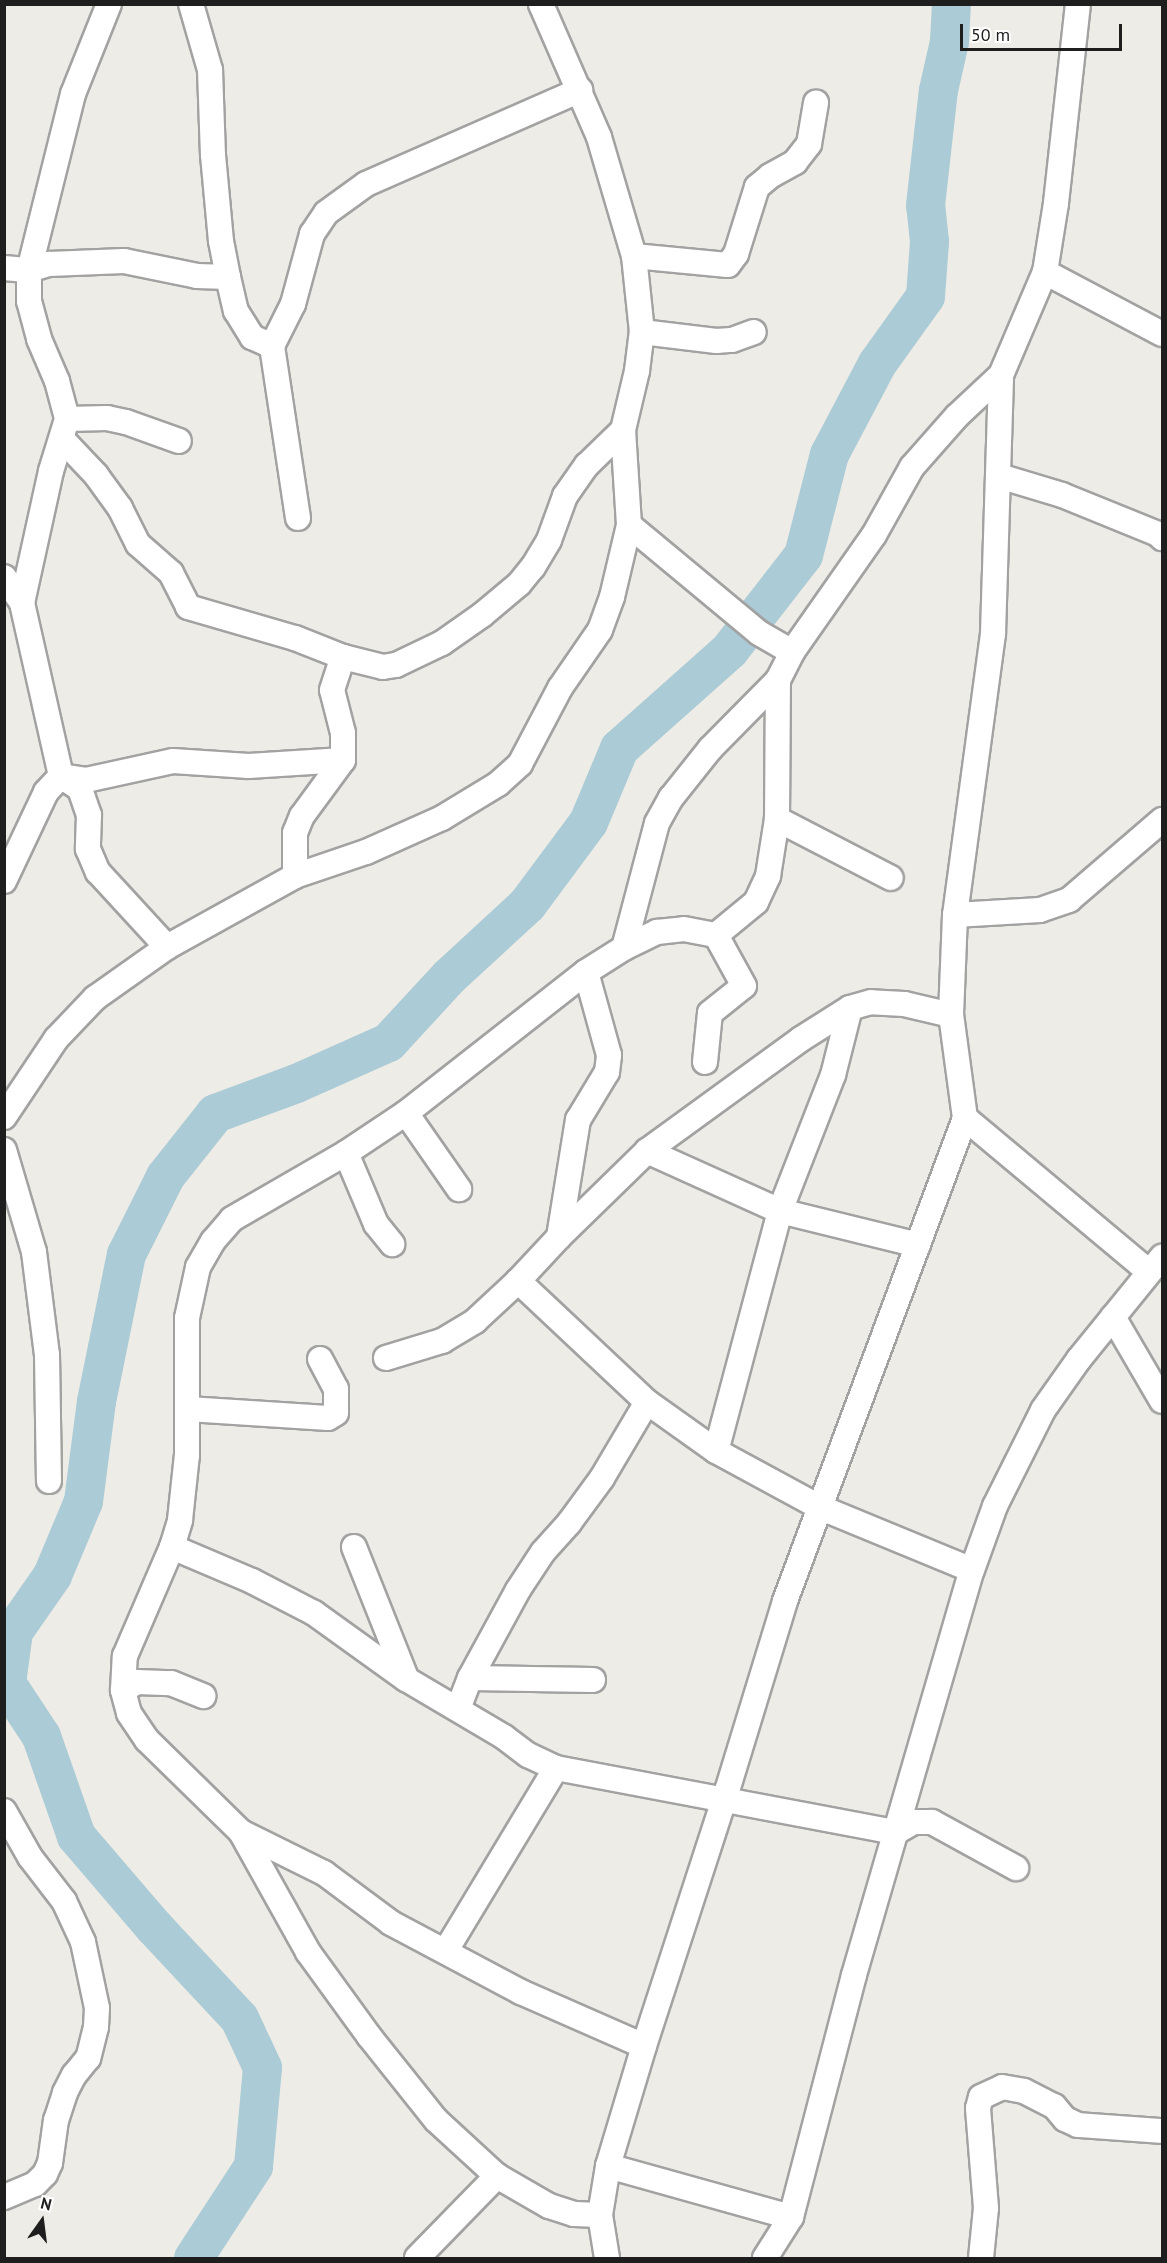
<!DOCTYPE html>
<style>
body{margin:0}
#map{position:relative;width:1167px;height:2263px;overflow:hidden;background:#eeece6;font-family:"PT Sans",sans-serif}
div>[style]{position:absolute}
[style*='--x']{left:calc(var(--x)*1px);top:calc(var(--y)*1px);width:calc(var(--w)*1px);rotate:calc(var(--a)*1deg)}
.stream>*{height:7px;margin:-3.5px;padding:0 3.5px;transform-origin:3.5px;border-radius:3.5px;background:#abcbd6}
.river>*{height:39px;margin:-19.5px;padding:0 19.5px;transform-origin:19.5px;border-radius:19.5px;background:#abcbd6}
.roads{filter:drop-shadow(2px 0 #a2a2a2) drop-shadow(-2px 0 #a2a2a2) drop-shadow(0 2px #a2a2a2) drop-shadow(0 -2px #a2a2a2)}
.minor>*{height:24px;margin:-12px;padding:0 12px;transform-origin:12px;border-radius:12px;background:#fff}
span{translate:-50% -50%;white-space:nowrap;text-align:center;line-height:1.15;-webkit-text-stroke:4.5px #fff;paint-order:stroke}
.frame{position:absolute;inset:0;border:6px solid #1e1e1e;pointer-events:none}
.north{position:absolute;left:12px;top:2191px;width:60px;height:60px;-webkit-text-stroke:4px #fff;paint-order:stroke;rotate:14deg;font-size:16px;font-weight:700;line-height:24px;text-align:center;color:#1e1e1e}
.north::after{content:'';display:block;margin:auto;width:21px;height:27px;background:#1e1e1e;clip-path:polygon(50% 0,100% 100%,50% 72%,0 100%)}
.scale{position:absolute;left:960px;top:24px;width:162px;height:27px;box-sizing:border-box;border:3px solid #1e1e1e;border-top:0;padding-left:8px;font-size:18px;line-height:21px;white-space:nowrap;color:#1e1e1e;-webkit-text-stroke:4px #fff;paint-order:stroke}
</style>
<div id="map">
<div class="stream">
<div style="--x:4;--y:1678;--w:5;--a:68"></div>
</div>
<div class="river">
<div style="--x:193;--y:2258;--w:110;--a:-56.9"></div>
<div style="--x:253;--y:2166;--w:99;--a:-84.8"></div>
<div style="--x:262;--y:2067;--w:54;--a:-115.1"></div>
<div style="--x:239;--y:2018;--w:125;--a:-133"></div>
<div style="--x:154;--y:1927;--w:120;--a:-130.6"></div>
<div style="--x:76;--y:1836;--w:106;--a:-109.3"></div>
<div style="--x:41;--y:1736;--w:64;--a:-123.4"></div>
<div style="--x:6;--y:1683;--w:52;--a:-82.3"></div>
<div style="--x:13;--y:1631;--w:68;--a:-55.1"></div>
<div style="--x:52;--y:1575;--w:80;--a:-67.3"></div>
<div style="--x:83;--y:1501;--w:101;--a:-82.6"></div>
<div style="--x:96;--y:1401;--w:150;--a:-78.5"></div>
<div style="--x:126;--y:1254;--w:87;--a:-63.4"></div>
<div style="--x:165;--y:1176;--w:80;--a:-51.6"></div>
<div style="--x:215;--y:1113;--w:86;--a:-20.3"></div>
<div style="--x:296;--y:1083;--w:101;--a:-24"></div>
<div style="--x:388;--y:1042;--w:90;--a:-47.3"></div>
<div style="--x:449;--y:976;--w:106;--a:-42.7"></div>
<div style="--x:527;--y:904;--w:102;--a:-53.4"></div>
<div style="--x:588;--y:822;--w:80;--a:-67.3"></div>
<div style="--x:619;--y:748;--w:147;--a:-41.7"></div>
<div style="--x:729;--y:650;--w:120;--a:-52.1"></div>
<div style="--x:803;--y:555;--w:104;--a:-75.6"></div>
<div style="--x:829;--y:454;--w:103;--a:-62.2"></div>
<div style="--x:877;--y:363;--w:82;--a:-54.4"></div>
<div style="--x:925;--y:296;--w:55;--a:-85.8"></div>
<div style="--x:929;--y:241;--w:36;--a:-96"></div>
<div style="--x:925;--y:205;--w:116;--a:-83.6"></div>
<div style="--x:938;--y:90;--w:50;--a:-77.3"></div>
<div style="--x:949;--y:41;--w:37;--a:-87"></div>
</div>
<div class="roads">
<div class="minor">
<div style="--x:109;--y:4;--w:97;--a:111.8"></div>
<div style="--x:73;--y:94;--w:181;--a:104"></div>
<div style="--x:29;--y:270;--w:31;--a:90"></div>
<div style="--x:29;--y:301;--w:39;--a:75"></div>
<div style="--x:39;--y:339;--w:46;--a:66.8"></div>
<div style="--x:57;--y:381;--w:39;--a:75"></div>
<div style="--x:67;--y:419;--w:54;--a:107.1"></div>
<div style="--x:51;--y:471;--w:135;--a:102.4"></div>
<div style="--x:22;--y:603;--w:177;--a:77.3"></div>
<div style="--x:61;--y:776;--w:23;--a:34"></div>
<div style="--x:80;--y:789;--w:28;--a:71"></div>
<div style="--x:89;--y:815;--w:34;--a:92"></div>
<div style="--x:88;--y:849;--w:25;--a:67"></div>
<div style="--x:98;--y:872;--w:102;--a:47.4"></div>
<div style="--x:191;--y:4;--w:69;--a:73.9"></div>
<div style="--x:210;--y:70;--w:85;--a:88"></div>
<div style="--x:213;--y:155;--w:86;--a:84.7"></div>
<div style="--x:221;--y:241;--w:37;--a:79"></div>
<div style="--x:228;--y:277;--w:35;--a:77"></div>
<div style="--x:236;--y:311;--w:31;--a:58"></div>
<div style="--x:252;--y:337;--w:22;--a:24"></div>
<div style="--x:634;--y:256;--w:94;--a:5.5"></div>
<div style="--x:728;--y:265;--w:14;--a:-54"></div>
<div style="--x:736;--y:254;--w:70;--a:-72.6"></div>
<div style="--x:757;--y:187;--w:17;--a:-40"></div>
<div style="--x:770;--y:176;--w:29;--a:-29"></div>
<div style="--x:795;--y:162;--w:23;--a:-52"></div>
<div style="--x:809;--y:144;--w:42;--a:-80.3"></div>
<div style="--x:4;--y:268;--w:25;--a:5"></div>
<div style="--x:29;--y:270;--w:21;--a:-17"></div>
<div style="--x:49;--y:264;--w:75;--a:-2.3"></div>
<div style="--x:124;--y:261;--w:75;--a:11.6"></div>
<div style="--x:197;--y:276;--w:31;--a:2"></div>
<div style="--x:1045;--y:272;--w:132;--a:27.9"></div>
<div style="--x:642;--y:332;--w:75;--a:6.9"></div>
<div style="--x:716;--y:341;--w:16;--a:-4"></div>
<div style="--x:732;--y:340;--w:23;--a:-20"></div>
<div style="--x:67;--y:419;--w:40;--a:-1.4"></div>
<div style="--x:107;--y:418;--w:19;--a:12"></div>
<div style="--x:126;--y:422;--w:56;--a:19.7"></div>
<div style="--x:62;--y:439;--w:50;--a:46.6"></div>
<div style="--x:96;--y:475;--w:41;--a:54"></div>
<div style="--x:120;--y:508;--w:40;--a:63.4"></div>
<div style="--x:138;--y:544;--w:44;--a:41.3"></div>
<div style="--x:171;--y:573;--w:38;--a:63"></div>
<div style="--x:188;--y:607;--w:111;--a:16.2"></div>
<div style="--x:295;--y:638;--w:52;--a:21.6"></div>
<div style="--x:999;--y:476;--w:66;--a:16.8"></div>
<div style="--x:1062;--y:495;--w:104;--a:22.1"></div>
<div style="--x:1158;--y:534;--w:6;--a:45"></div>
<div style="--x:298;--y:518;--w:174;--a:-98.6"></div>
<div style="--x:272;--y:346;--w:47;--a:-63.4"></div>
<div style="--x:293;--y:304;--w:73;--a:-74.8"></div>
<div style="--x:312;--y:234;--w:25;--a:-56"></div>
<div style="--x:326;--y:213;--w:49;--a:-35.9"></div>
<div style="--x:366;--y:184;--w:234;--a:-23.7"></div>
<div style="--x:629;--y:525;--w:169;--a:39.7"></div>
<div style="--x:759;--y:633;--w:38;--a:30"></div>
<div style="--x:4;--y:577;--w:32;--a:55"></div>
<div style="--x:777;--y:819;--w:128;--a:27.4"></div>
<div style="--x:295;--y:876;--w:43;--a:-90"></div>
<div style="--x:295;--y:833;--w:18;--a:-68"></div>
<div style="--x:302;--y:816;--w:69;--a:-53.8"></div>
<div style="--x:343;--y:760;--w:27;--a:-90"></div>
<div style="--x:343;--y:733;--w:44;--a:-104.3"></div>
<div style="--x:332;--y:690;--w:35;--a:-72"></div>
<div style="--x:343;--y:657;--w:41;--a:14"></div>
<div style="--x:383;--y:667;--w:13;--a:-9"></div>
<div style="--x:396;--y:665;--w:51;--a:-25.6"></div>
<div style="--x:442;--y:643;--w:49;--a:-35"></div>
<div style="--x:482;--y:615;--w:48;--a:-40"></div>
<div style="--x:519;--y:584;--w:22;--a:-51"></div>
<div style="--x:533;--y:567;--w:31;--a:-59"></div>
<div style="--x:549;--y:540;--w:47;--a:-70"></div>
<div style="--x:565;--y:496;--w:38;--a:-55"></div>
<div style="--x:587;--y:465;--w:50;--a:-44.2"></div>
<div style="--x:4;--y:881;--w:98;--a:-64.7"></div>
<div style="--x:46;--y:792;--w:22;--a:-47"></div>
<div style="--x:61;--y:776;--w:25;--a:9"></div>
<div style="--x:86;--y:780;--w:89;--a:-12.3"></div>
<div style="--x:173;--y:761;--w:76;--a:3.8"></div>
<div style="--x:249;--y:766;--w:94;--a:-3.7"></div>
<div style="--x:955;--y:915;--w:85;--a:-3.4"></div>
<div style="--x:1040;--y:910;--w:31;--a:-19"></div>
<div style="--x:1069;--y:900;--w:123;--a:-40.7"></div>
<div style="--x:624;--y:948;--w:37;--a:-26"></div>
<div style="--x:657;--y:932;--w:27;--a:-6"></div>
<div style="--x:684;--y:929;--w:33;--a:11"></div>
<div style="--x:716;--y:935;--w:52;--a:-39.5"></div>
<div style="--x:756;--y:902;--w:29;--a:-65"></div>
<div style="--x:768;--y:876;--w:58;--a:-81"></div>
<div style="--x:777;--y:819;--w:139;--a:-89.6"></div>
<div style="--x:951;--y:1015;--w:48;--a:-166.8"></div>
<div style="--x:904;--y:1004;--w:33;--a:-177"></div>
<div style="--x:871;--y:1002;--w:22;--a:164"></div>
<div style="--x:850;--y:1008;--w:69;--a:104.2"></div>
<div style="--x:833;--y:1075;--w:146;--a:111.3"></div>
<div style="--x:780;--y:1211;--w:248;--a:104.9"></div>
<div style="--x:716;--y:1451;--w:117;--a:28.5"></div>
<div style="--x:819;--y:1507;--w:165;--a:22.4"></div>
<div style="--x:705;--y:1062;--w:49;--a:-84.2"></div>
<div style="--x:710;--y:1013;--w:43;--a:-38.5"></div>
<div style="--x:744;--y:986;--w:58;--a:-118.8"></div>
<div style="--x:406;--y:1113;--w:93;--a:55.1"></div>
<div style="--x:4;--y:1117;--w:94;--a:-56.3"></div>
<div style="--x:56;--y:1039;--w:57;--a:-46.4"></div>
<div style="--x:95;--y:998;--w:88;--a:-35.3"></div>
<div style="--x:167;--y:947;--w:146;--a:-29"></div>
<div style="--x:295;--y:876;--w:75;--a:-18.7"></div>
<div style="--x:366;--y:852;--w:83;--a:-24.1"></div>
<div style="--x:442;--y:818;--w:66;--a:-31.3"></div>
<div style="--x:498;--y:784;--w:30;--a:-42"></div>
<div style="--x:520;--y:764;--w:86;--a:-62.2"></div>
<div style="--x:560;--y:688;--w:70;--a:-55.4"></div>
<div style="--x:600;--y:630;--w:35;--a:-70"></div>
<div style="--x:612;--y:597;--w:74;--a:-76.7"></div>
<div style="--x:629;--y:525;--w:95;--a:-93.6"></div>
<div style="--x:623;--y:430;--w:61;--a:-76.7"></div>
<div style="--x:637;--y:371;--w:39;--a:-83"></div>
<div style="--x:642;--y:332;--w:76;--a:-96"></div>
<div style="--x:634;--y:256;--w:124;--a:-106.4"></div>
<div style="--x:599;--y:137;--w:145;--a:-113.6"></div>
<div style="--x:965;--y:1118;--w:240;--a:39.9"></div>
<div style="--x:4;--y:1150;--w:106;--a:73.6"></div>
<div style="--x:34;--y:1252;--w:104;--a:82.8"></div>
<div style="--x:47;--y:1355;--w:126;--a:89.1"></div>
<div style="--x:647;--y:1151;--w:146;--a:24.3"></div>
<div style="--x:780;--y:1211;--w:142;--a:13.8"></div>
<div style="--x:346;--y:1153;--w:77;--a:67.1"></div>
<div style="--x:376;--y:1224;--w:26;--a:51"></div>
<div style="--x:559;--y:1237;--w:119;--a:-80.8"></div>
<div style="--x:578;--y:1120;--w:56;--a:-58.9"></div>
<div style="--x:607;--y:1072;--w:17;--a:-83"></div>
<div style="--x:609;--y:1055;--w:86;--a:-105.5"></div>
<div style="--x:1113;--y:1317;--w:97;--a:59.7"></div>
<div style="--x:386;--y:1358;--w:59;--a:-16.9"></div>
<div style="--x:442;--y:1341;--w:39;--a:-31"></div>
<div style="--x:475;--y:1321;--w:59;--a:-42.9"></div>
<div style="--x:188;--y:1409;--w:140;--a:3.7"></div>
<div style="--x:328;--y:1418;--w:9;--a:-32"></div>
<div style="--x:336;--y:1413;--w:24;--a:-90"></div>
<div style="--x:336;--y:1389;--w:34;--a:-118"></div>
<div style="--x:716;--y:1451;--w:85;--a:-144.6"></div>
<div style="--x:647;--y:1402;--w:177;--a:-136.8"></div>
<div style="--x:518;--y:1281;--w:60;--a:-47"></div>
<div style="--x:559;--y:1237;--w:123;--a:-44.3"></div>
<div style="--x:647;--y:1151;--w:190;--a:-36"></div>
<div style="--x:801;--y:1039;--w:58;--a:-32.3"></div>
<div style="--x:172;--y:1547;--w:87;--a:23"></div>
<div style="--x:252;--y:1581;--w:70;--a:27.3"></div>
<div style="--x:314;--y:1613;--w:113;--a:35.7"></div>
<div style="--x:406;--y:1679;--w:114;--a:30.6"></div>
<div style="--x:504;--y:1737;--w:30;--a:37"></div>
<div style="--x:528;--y:1755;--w:31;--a:25"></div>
<div style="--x:556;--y:1768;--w:213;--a:121.1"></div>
<div style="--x:354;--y:1547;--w:141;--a:68.3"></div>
<div style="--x:470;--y:1678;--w:123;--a:0.9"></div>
<div style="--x:123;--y:1690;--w:16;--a:-30"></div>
<div style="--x:137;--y:1682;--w:34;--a:2"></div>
<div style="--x:171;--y:1683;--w:35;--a:22"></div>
<div style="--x:458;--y:1709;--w:33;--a:-69"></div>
<div style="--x:470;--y:1678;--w:100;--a:-61.4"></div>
<div style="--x:518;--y:1590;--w:45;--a:-56.7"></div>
<div style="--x:543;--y:1552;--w:39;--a:-48"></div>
<div style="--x:569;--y:1523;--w:56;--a:-53.7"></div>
<div style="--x:602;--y:1478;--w:88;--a:-59.4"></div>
<div style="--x:556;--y:1768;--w:346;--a:10.7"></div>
<div style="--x:896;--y:1832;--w:20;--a:-30"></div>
<div style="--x:913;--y:1822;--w:19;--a:0"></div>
<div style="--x:932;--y:1822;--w:96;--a:28.7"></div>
<div style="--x:4;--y:1811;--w:53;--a:60.5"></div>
<div style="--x:30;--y:1857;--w:56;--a:52.3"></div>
<div style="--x:64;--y:1901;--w:45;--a:65.1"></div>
<div style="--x:83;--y:1942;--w:67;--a:78"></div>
<div style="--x:97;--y:2008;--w:19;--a:93"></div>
<div style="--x:96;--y:2027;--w:32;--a:104"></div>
<div style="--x:88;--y:2058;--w:22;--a:129"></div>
<div style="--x:74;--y:2075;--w:20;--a:117"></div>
<div style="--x:65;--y:2093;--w:28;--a:108"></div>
<div style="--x:56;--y:2120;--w:43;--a:97.9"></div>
<div style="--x:50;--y:2163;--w:12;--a:114"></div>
<div style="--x:45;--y:2174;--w:14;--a:135"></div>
<div style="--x:35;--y:2184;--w:34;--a:157"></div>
<div style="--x:241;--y:1832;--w:93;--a:26.3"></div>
<div style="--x:324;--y:1873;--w:84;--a:36.7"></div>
<div style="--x:391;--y:1923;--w:147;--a:28"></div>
<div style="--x:521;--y:1992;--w:134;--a:23.7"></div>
<div style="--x:608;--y:2166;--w:190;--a:15.6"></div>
<div style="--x:791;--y:2217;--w:250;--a:-75.4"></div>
<div style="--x:854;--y:1975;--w:422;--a:-73.8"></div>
<div style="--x:972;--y:1570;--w:68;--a:-70.2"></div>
<div style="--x:995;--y:1506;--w:107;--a:-63.4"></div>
<div style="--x:1043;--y:1410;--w:62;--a:-54.8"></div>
<div style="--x:1079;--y:1359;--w:132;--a:-50.9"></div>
<div style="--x:600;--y:2215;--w:26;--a:-178"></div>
<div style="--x:574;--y:2214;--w:26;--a:-162"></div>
<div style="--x:549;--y:2206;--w:60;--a:-150"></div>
<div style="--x:497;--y:2176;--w:83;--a:-137.4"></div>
<div style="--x:436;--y:2120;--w:107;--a:-128.6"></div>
<div style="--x:369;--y:2036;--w:104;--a:-126"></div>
<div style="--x:308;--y:1952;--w:137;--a:-119.2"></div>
<div style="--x:241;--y:1832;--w:132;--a:-135.6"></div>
<div style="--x:147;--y:1740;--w:32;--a:-124"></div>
<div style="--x:129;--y:1713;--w:24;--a:-105"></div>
<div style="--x:123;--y:1690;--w:34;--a:-87"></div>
<div style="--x:125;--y:1656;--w:119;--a:-66.7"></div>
<div style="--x:172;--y:1547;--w:28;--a:-73"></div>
<div style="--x:180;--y:1520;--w:65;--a:-83.9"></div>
<div style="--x:187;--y:1455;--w:137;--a:-90"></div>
<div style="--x:187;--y:1318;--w:52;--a:-77.8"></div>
<div style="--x:198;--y:1267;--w:30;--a:-60"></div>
<div style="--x:213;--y:1241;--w:29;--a:-49"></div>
<div style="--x:232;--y:1219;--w:132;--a:-30.1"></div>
<div style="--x:346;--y:1153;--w:72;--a:-33.7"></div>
<div style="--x:406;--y:1113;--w:229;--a:-38.1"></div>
<div style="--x:586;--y:972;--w:45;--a:-32.3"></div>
<div style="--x:624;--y:948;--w:129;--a:-75.2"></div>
<div style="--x:657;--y:823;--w:29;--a:-61"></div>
<div style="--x:671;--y:798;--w:63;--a:-51.5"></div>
<div style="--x:710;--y:749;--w:97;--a:-45.4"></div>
<div style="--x:778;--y:680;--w:31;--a:-63"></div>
<div style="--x:792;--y:652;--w:143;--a:-55"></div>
<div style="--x:874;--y:535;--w:78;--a:-60.8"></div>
<div style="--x:912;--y:467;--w:68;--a:-48.6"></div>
<div style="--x:957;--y:416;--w:60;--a:-43"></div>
<div style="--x:417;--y:2258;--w:115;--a:-45.7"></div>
<div style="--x:607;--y:2258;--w:44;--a:-99.2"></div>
<div style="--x:600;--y:2215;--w:50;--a:-80.7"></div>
<div style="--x:608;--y:2166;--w:125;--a:-73.3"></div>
<div style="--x:644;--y:2046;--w:268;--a:-72"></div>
<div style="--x:727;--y:1791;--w:199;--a:-73"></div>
<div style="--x:785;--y:1601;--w:515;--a:-69.56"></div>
<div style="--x:965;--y:1118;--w:104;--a:-97.7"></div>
<div style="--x:951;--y:1015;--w:100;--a:-87.7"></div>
<div style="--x:955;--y:915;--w:285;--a:-82.3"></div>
<div style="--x:993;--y:633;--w:258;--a:-88.2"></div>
<div style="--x:1001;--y:375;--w:112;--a:-66.9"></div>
<div style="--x:1045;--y:272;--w:70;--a:-80.9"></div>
<div style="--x:1056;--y:203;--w:200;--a:-83.7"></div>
<div style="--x:765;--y:2258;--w:49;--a:-57.6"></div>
<div style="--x:981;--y:2258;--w:50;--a:-84.3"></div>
<div style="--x:986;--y:2208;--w:100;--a:-94.6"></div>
<div style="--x:978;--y:2108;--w:11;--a:-75"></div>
<div style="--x:981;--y:2097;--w:23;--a:-25"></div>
<div style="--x:1002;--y:2087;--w:22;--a:10"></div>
<div style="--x:1024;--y:2091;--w:34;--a:27"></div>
<div style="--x:1054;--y:2106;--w:17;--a:50"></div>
<div style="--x:1065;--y:2119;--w:14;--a:25"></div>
<div style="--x:1078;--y:2125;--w:84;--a:4.1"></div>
</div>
</div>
<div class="frame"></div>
<div class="north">N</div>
<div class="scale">50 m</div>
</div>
